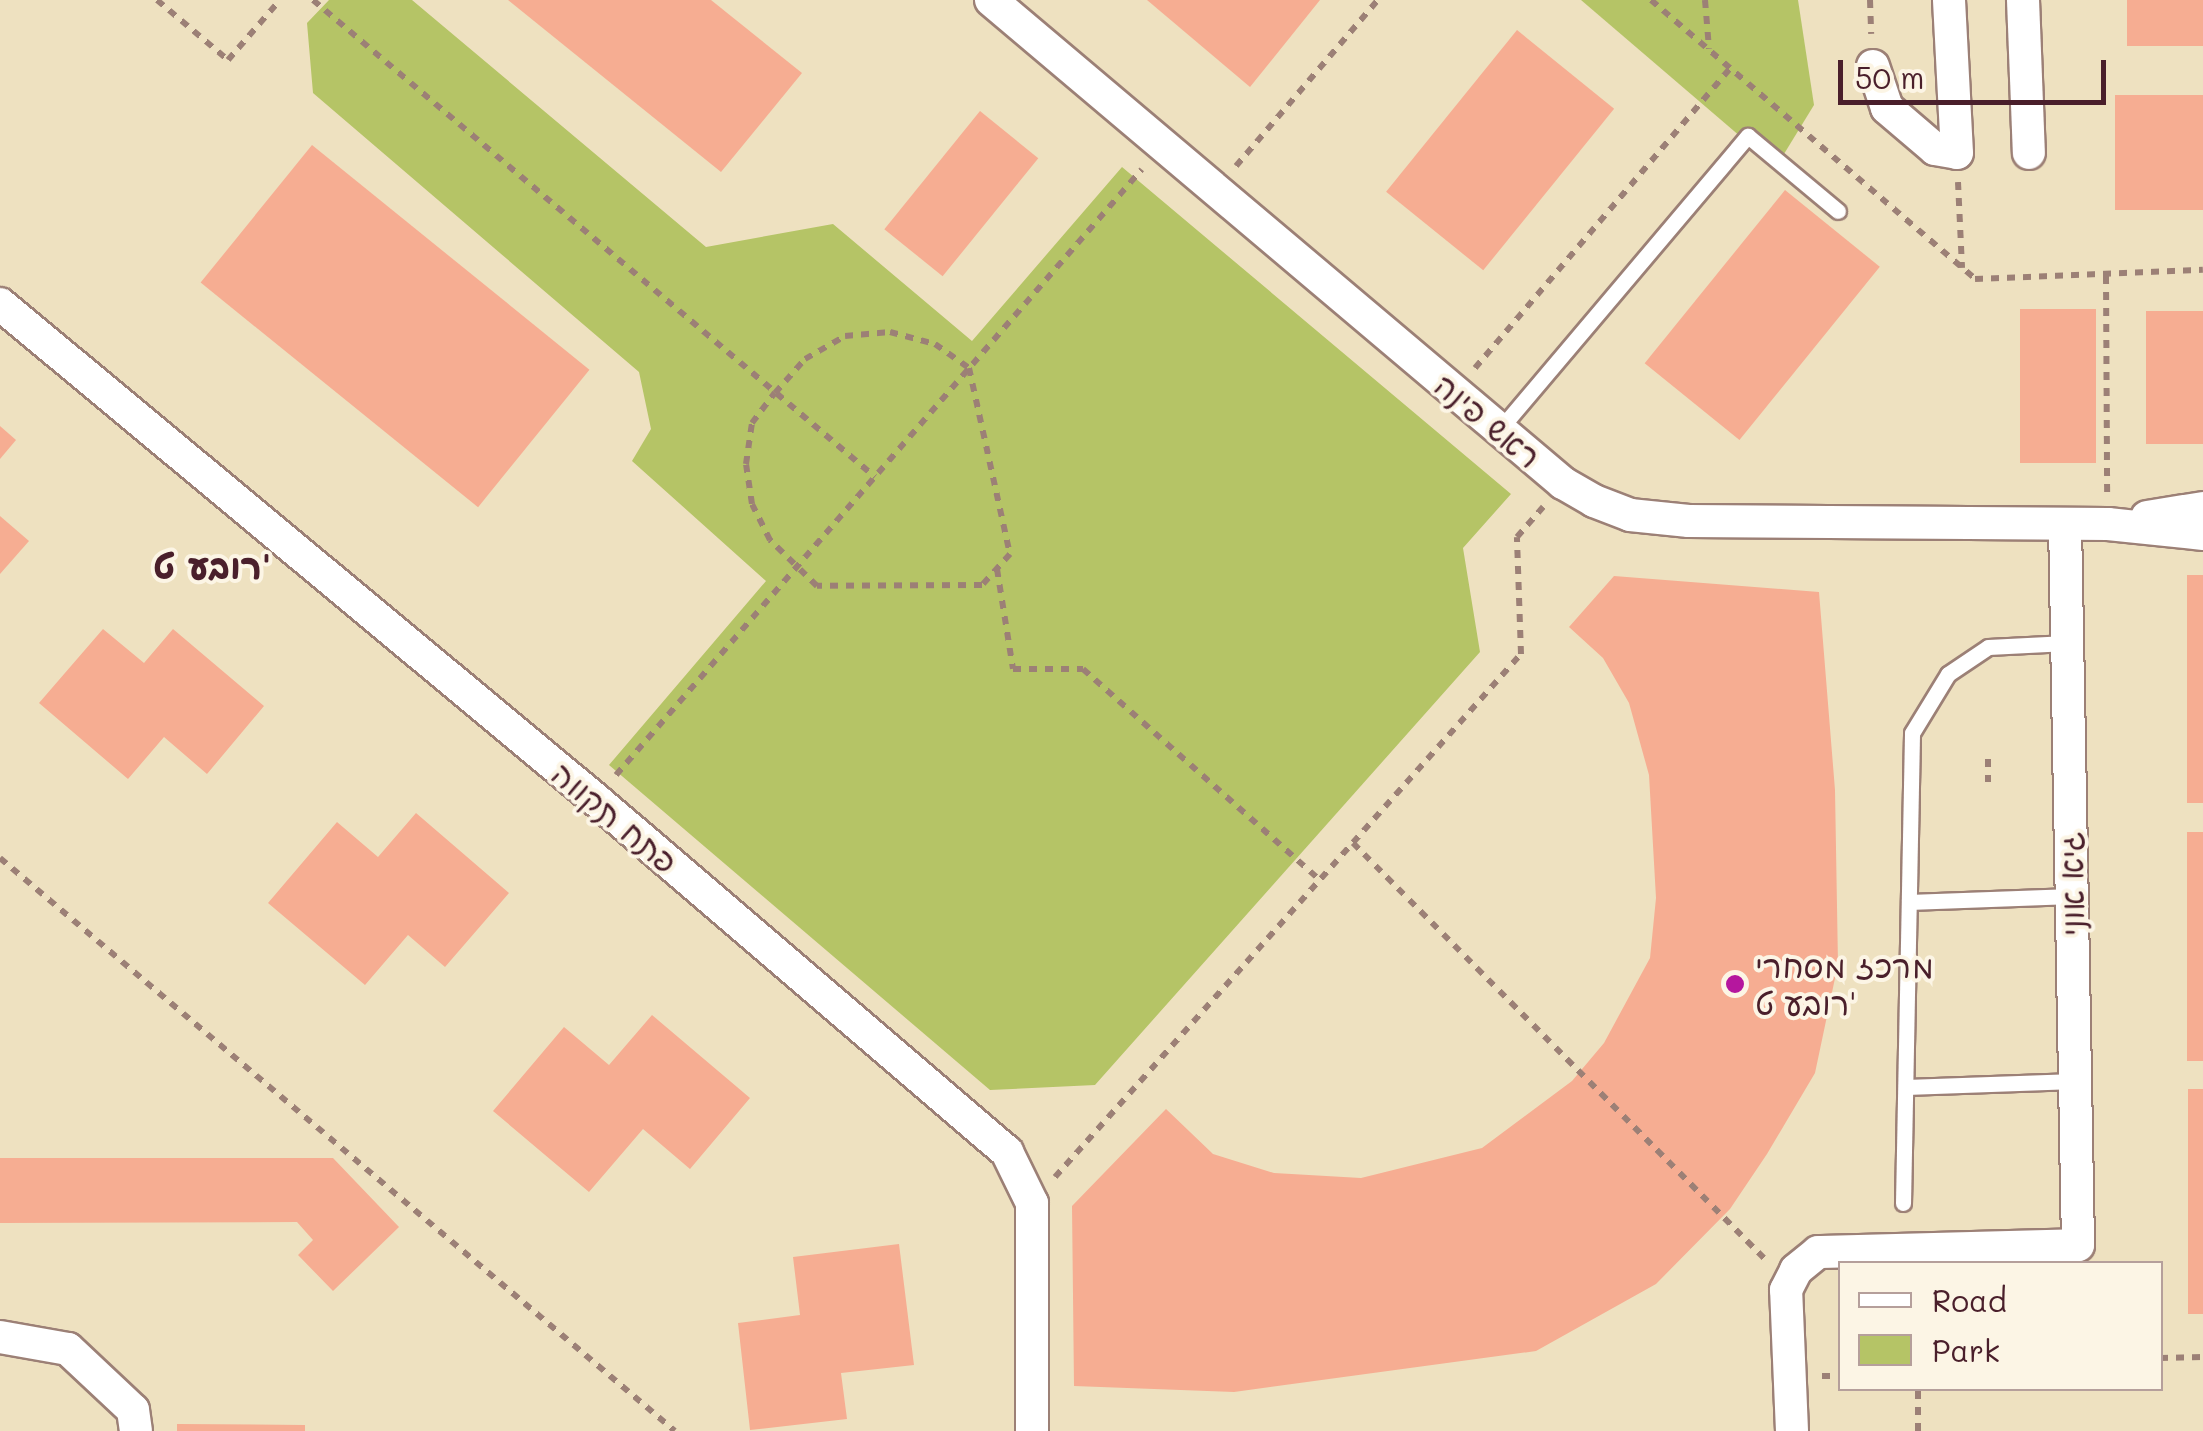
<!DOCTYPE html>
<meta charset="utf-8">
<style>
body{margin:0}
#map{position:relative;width:2203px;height:1431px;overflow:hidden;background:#eee1c0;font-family:Mali,"Playpen Sans Hebrew",sans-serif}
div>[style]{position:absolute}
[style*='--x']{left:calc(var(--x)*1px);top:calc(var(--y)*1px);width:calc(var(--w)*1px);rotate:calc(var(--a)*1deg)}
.green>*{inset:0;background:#b5c466}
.building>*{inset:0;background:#f6ad92;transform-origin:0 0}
.path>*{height:6px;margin-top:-3px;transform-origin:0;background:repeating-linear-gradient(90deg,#9c8076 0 8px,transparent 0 16px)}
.roads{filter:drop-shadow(2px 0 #9c8076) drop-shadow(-2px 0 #9c8076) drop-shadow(0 2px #9c8076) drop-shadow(0 -2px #9c8076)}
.service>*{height:15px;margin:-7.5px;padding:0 7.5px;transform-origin:7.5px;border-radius:7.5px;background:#fff}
.minor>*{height:32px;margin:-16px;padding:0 16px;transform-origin:16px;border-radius:16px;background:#fff}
.dots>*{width:28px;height:28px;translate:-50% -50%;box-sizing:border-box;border:5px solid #fcf5e5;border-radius:50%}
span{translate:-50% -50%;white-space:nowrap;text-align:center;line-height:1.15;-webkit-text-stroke:8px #fcf5e5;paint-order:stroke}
.street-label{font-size:32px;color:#4a1f2b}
.poi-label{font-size:32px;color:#4a1f2b}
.left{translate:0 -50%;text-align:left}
.neighbourhood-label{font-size:35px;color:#4a1f2b;font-weight:700}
.legend{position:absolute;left:1838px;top:1261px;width:325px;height:130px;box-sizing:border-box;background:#fcf5e5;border:2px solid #b59f9b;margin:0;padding:12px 18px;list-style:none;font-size:30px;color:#4a1f2b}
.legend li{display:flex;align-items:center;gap:20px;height:50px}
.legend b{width:50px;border:2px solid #b59f9b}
.scale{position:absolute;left:1838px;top:60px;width:268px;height:45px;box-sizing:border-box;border:5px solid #4a1f2b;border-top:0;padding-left:12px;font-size:30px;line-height:35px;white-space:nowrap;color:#4a1f2b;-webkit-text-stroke:8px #fcf5e5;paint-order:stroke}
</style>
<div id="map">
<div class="green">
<div style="clip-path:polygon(329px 0,412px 0,706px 247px,833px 224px,972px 341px,1122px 167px,1511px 494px,1463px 548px,1480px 652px,1095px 1085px,990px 1090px,609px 765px,766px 581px,632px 461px,651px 429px,639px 372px,313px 93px,307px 23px)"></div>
<div style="clip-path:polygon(1581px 0,1798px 0,1814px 105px,1776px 167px)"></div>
</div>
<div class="building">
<div style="clip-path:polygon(508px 0,711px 0,802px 73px,721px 172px)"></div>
<div style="clip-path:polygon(1147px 0,1320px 0,1250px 87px)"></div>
<div style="left:2127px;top:0;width:76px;height:46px"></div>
<div style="left:1517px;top:30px;width:125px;height:208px;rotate:39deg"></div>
<div style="left:2115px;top:95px;width:88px;height:115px"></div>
<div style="left:980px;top:111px;width:75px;height:152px;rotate:39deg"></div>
<div style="left:312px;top:145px;width:357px;height:177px;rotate:39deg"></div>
<div style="left:1785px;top:190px;width:122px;height:223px;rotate:39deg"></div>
<div style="left:2096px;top:309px;width:154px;height:76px;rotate:90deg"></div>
<div style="left:2146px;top:311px;width:57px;height:133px"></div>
<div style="clip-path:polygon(0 426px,16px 440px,0 459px)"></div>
<div style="clip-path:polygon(0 516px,29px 541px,0 574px)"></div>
<div style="left:2187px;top:575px;width:16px;height:228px"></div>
<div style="clip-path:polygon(1614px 576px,1819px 592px,1835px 790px,1838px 964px,1815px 1073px,1767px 1154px,1730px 1209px,1656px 1284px,1536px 1351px,1234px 1392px,1074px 1386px,1072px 1206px,1166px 1109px,1213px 1154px,1274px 1173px,1361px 1178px,1482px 1148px,1572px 1081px,1604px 1043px,1650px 958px,1656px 898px,1649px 775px,1629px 703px,1603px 658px,1569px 627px)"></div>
<div style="clip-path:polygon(103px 629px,144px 663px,173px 629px,264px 706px,207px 774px,164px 737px,128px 779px,39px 703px)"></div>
<div style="clip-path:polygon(416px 813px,509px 893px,445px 967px,408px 935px,365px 985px,268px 903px,337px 822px,378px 857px)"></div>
<div style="left:2203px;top:832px;width:229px;height:16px;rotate:90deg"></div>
<div style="clip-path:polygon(652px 1015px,750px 1098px,690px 1169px,643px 1129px,589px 1192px,493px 1111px,564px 1027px,609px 1065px)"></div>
<div style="left:2203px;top:1089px;width:225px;height:15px;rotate:90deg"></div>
<div style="clip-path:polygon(0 1158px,333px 1158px,399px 1227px,333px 1291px,298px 1255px,313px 1240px,297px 1222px,0 1223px)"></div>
<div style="clip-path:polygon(899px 1244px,914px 1365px,841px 1373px,847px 1419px,750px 1430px,738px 1323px,800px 1315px,793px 1257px)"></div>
<div style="clip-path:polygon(177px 1424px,305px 1425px,305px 1431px,177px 1431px)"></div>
</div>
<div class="path">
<div style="--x:157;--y:0;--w:93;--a:40.2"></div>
<div style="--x:228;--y:60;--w:79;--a:-49.1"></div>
<div style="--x:313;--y:0;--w:737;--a:40.32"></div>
<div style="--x:1651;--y:0;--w:428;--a:40.7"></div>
<div style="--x:1975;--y:279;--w:228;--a:-2.3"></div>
<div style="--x:1705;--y:0;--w:49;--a:85.3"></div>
<div style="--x:1870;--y:0;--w:34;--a:88"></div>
<div style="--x:1236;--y:166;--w:218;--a:-49.5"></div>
<div style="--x:1958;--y:182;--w:86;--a:87.3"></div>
<div style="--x:2106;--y:276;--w:219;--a:89.7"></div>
<div style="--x:890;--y:332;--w:47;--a:14.9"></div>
<div style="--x:935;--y:344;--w:42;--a:35.2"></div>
<div style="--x:969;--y:368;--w:190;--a:77.6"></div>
<div style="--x:1010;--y:554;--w:42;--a:132.1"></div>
<div style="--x:982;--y:585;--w:165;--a:179.7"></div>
<div style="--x:817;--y:586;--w:66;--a:-135.6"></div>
<div style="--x:770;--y:540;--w:40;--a:-116.6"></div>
<div style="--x:752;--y:504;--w:40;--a:-98.5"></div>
<div style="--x:746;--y:464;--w:41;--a:-81.7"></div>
<div style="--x:752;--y:423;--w:38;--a:-53"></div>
<div style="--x:775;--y:393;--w:45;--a:-48.6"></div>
<div style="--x:805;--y:359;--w:46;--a:-29.9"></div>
<div style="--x:845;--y:336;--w:45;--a:-5.1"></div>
<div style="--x:1475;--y:368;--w:394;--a:-49.6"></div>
<div style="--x:997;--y:569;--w:101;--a:80.9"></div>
<div style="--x:1013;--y:669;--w:70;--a:0"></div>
<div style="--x:1083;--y:669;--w:317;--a:41.7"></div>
<div style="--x:1988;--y:759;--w:23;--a:90"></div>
<div style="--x:616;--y:775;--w:802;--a:-49.04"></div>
<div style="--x:1353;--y:843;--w:588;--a:45.28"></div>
<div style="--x:0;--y:858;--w:885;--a:40.33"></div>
<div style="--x:1055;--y:1177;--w:700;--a:-48.3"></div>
<div style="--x:1521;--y:654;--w:117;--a:-92"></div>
<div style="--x:1517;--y:537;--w:40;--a:-49"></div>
<div style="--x:2160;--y:1358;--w:43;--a:-1.3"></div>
<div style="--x:1822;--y:1376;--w:18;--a:0"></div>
<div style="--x:1918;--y:1431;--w:43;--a:-90"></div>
</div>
<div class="roads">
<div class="service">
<div style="--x:1500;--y:429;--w:384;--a:-49.8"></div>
<div style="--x:1748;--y:136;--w:117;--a:39.8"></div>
<div style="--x:1909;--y:902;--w:163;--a:-2.1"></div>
<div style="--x:1906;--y:1087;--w:169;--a:-2"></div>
<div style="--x:1903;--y:1203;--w:470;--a:-88.9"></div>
<div style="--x:1912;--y:733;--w:69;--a:-58.6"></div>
<div style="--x:1948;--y:674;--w:48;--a:-34"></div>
<div style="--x:1988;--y:647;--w:79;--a:-2.9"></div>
</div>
<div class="minor">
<div style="--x:991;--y:0;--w:749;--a:40.18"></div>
<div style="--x:1563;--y:483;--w:36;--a:30"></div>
<div style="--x:1594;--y:501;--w:39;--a:21"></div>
<div style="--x:1630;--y:515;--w:59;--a:5.8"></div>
<div style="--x:1689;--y:521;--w:419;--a:0.4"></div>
<div style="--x:2108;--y:524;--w:96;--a:6"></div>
<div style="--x:2023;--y:0;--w:153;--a:87.8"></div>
<div style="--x:1873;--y:66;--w:44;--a:71.6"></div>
<div style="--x:1887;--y:108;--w:63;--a:40.5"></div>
<div style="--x:1935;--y:149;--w:22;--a:10"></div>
<div style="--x:1957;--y:153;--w:153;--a:-93"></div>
<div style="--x:0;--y:304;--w:774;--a:39.76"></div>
<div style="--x:595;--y:799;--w:543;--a:40.59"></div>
<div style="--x:1007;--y:1152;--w:57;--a:63.9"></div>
<div style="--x:1032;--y:1203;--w:228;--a:90"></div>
<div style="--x:2147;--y:517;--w:57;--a:-9.1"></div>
<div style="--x:0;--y:1337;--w:69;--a:10"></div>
<div style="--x:68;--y:1349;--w:89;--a:43.2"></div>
<div style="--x:133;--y:1410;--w:21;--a:82"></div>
<div style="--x:1792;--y:1431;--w:141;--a:-92.4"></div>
<div style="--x:1786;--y:1290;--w:22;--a:-63"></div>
<div style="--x:1796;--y:1270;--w:28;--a:-39"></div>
<div style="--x:1818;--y:1252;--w:260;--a:-1.5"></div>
<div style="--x:2078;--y:1245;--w:721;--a:-91.03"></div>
</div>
</div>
<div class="dots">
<div style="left:1735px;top:984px;background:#b5179e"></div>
</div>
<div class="street-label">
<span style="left:1488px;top:420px;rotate:40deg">ראש פינה</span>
<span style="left:615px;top:817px;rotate:40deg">פתח תקווה</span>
<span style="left:2071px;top:884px;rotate:-91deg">גיא אוני</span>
</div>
<div class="poi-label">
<span class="left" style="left:1755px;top:984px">מרכז מסחרי<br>רובע ט'</span>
</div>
<div class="neighbourhood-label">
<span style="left:212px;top:565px">רובע ט'</span>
</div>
<ul class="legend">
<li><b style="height:12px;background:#fff"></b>Road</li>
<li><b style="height:28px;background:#b5c466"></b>Park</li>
</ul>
<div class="scale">50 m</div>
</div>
